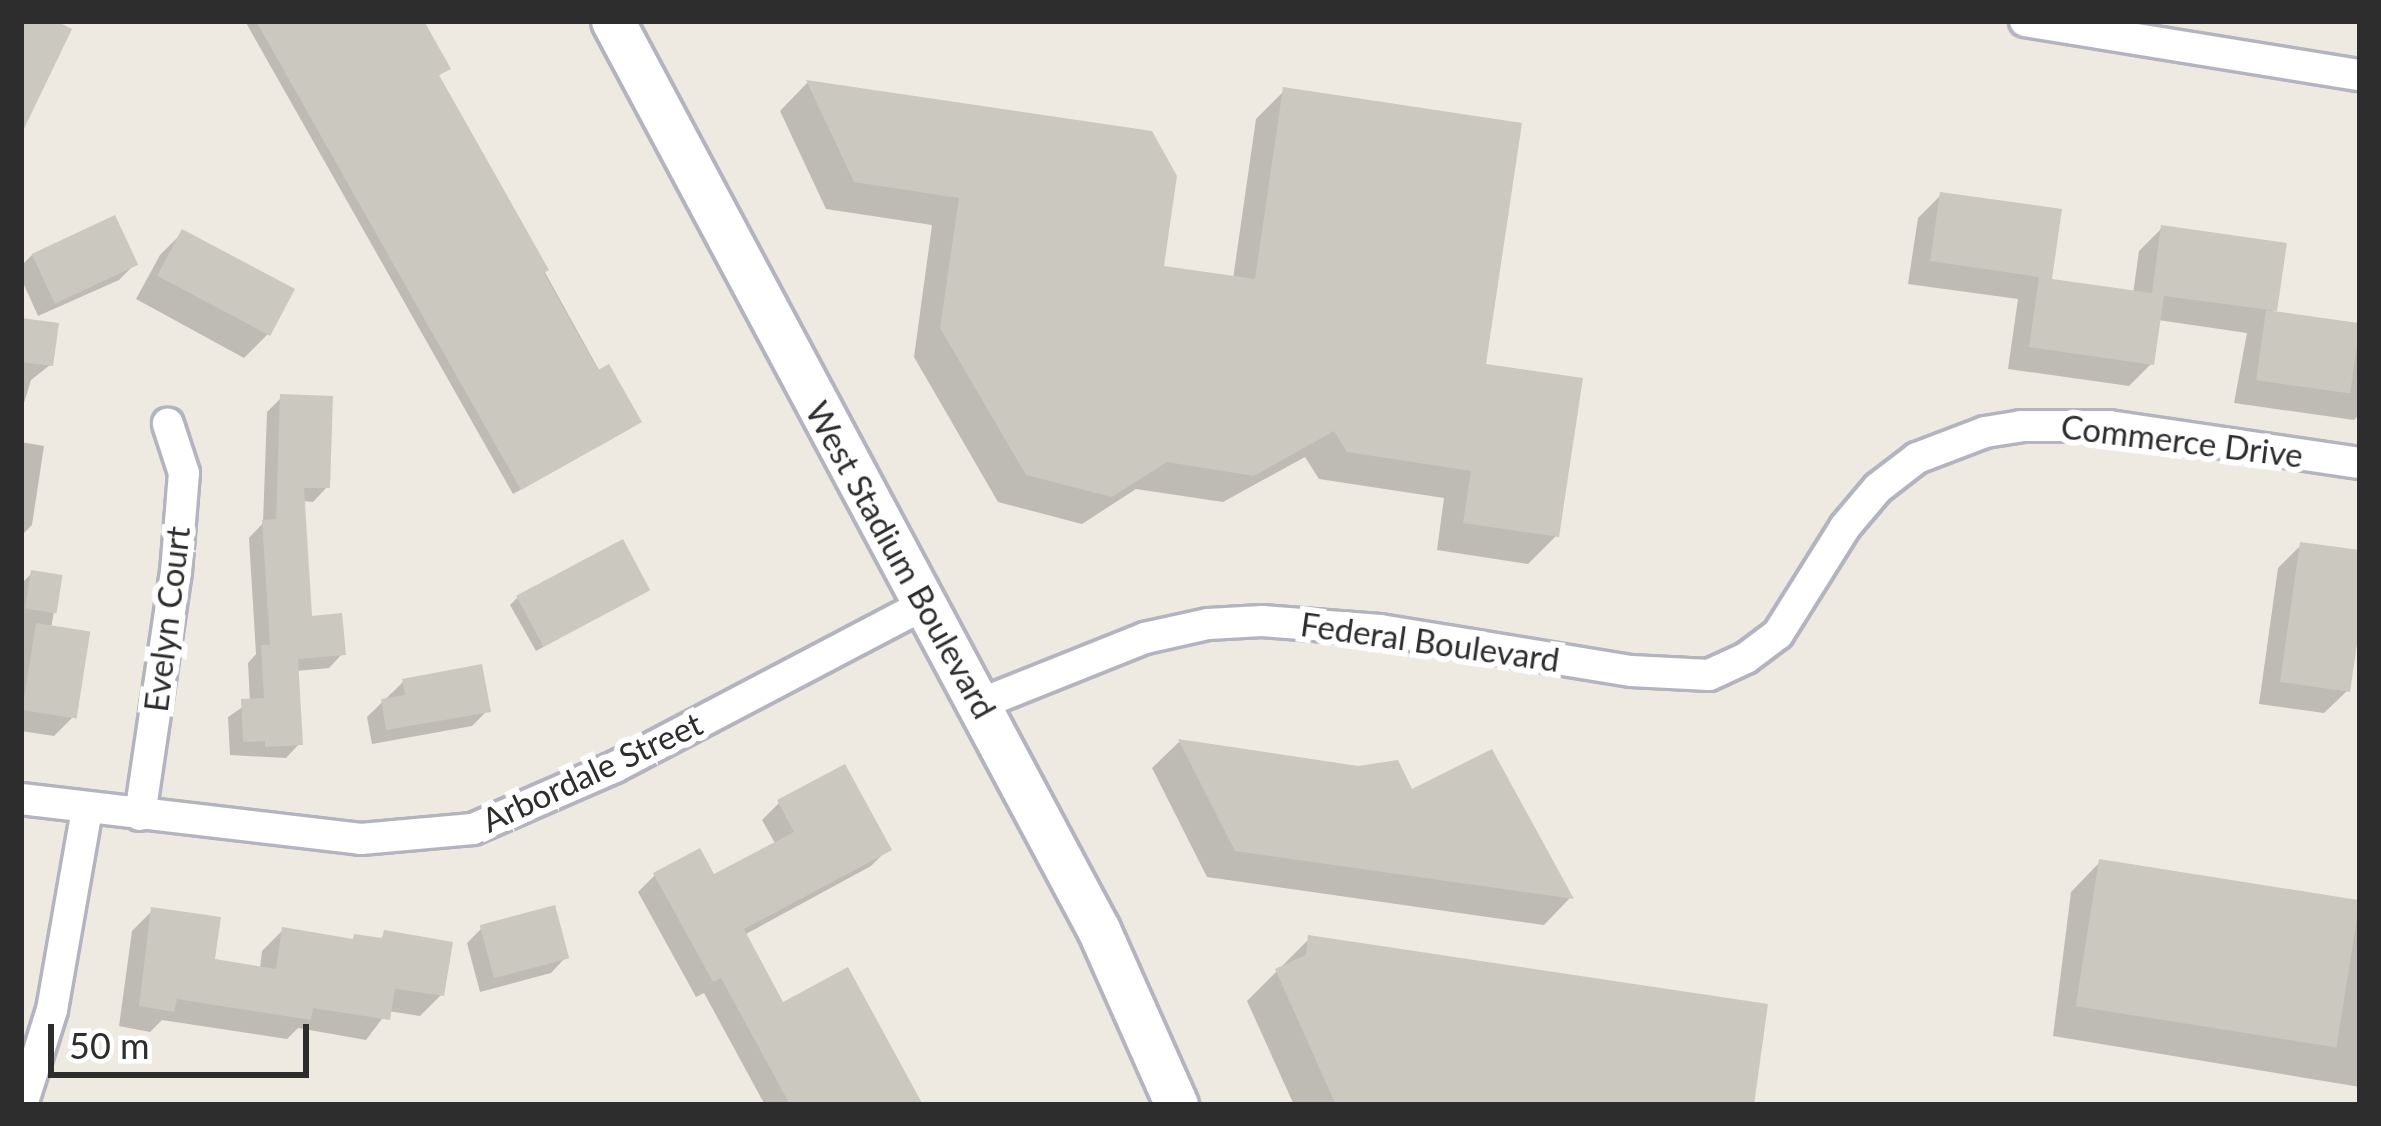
<!DOCTYPE html>
<style>
body{margin:0}
#map{position:relative;width:2381px;height:1126px;overflow:hidden;background:#eeeae1;font-family:Lato,sans-serif}
div>[style]{position:absolute}
[style*='--x']{left:calc(var(--x)*1px);top:calc(var(--y)*1px);width:calc(var(--w)*1px);rotate:calc(var(--a)*1deg)}
.shadow>*{inset:0;background:#0003}
.building>*{inset:0;background:#cac8bf;transform-origin:0 0}
.roads{filter:drop-shadow(3px 0 #b4b4c0) drop-shadow(-3px 0 #b4b4c0) drop-shadow(0 3px #b4b4c0) drop-shadow(0 -3px #b4b4c0)}
.street>*{height:30px;margin:-15px;padding:0 15px;transform-origin:15px;border-radius:15px;background:#fff}
.secondary>*{height:42px;margin:-21px;padding:0 21px;transform-origin:21px;border-radius:21px;background:#fff}
span{translate:-50% -50%;white-space:nowrap;text-align:center;line-height:1.15;-webkit-text-stroke:12px #fff;paint-order:stroke}
.street-label{font-size:33px;color:#2d2d2d}
.frame{position:absolute;inset:0;border:24px solid #2d2d2d;pointer-events:none}
.scale{position:absolute;left:48px;top:1024px;width:261px;height:54px;box-sizing:border-box;border:6px solid #2d2d2d;border-top:0;padding-left:15px;font-size:36px;line-height:42px;white-space:nowrap;color:#2d2d2d;-webkit-text-stroke:9px #fff;paint-order:stroke}
</style>
<div id="map">
<div class="shadow">
<div style="clip-path:polygon(245px 21px,421px 21px,447px 68px,437px 77px,631px 428px,513px 494px)"></div>
<div style="clip-path:polygon(807px 83px,1150px 133px,1160px 268px,1233px 279px,1256px 119px,1284px 91px,1483px 366px,1556px 536px,1528px 564px,1437px 550px,1444px 498px,1319px 479px,1305px 457px,1223px 502px,1136px 489px,1082px 524px,998px 502px,914px 357px,932px 225px,826px 209px,780px 111px)"></div>
<div style="clip-path:polygon(1941px 195px,2049px 281px,2133px 294px,2139px 251px,2162px 228px,2274px 310px,2271px 314px,2359px 327px,2360px 319px,2360px 414px,2354px 420px,2234px 403px,2247px 333px,2158px 320px,2152px 363px,2129px 386px,2008px 369px,2018px 299px,1908px 284px,1918px 218px)"></div>
<div style="clip-path:polygon(183px 232px,291px 290px,267px 335px,244px 358px,136px 299px,160px 255px)"></div>
<div style="clip-path:polygon(33px 254px,134px 265px,119px 280px,38px 316px,21px 278px,21px 266px)"></div>
<div style="clip-path:polygon(21px 321px,50px 365px,31px 380px,21px 413px)"></div>
<div style="clip-path:polygon(281px 398px,327px 487px,313px 502px,302px 501px,309px 619px,343px 653px,329px 668px,296px 671px,300px 743px,286px 758px,230px 755px,228px 717px,250px 702px,248px 663px,256px 654px,249px 538px,263px 523px,267px 412px)"></div>
<div style="clip-path:polygon(21px 442px,44px 446px,32px 525px,21px 536px)"></div>
<div style="clip-path:polygon(2301px 545px,2360px 553px,2360px 602px,2348px 690px,2324px 713px,2259px 704px,2278px 568px)"></div>
<div style="clip-path:polygon(32px 573px,60px 578px,51px 628px,72px 718px,54px 736px,21px 731px,21px 584px)"></div>
<div style="clip-path:polygon(646px 589px,536px 651px,510px 605px,517px 598px)"></div>
<div style="clip-path:polygon(404px 681px,487px 711px,472px 726px,372px 744px,367px 717px)"></div>
<div style="clip-path:polygon(1179px 742px,1358px 769px,1410px 793px,1570px 898px,1544px 925px,1207px 877px,1152px 768px)"></div>
<div style="clip-path:polygon(779px 803px,888px 849px,871px 866px,744px 935px,782px 1006px,917px 1101px,913px 1105px,765px 1105px,704px 993px,696px 997px,638px 892px,655px 875px,713px 879px,776px 845px,762px 820px)"></div>
<div style="clip-path:polygon(2100px 862px,2360px 903px,2360px 1087px,2053px 1036px,2071px 892px)"></div>
<div style="clip-path:polygon(153px 910px,211px 961px,260px 969px,262px 951px,283px 930px,350px 941px,378px 941px,385px 934px,441px 995px,420px 1016px,388px 1011px,366px 1040px,298px 1028px,287px 1039px,162px 1020px,150px 1032px,119px 1026px,132px 931px)"></div>
<div style="clip-path:polygon(482px 928px,566px 957px,551px 973px,480px 992px,467px 943px)"></div>
<div style="clip-path:polygon(1309px 939px,1750px 1105px,1294px 1105px,1247px 1001px)"></div>
</div>
<div class="building">
<div style="clip-path:polygon(21px 21px,56px 21px,72px 29px,21px 135px)"></div>
<div style="clip-path:polygon(256px 21px,424px 21px,451px 69px,439px 75px,549px 270px,544px 273px,598px 370px,609px 364px,642px 422px,521px 490px)"></div>
<div style="clip-path:polygon(806px 80px,1152px 131px,1177px 176px,1164px 266px,1255px 279px,1283px 87px,1522px 123px,1486px 364px,1583px 378px,1559px 537px,1463px 523px,1471px 471px,1347px 452px,1334px 431px,1254px 476px,1167px 462px,1112px 497px,1026px 475px,940px 328px,959px 198px,854px 182px)"></div>
<div style="clip-path:polygon(1940px 192px,2062px 209px,2052px 279px,2152px 293px,2161px 225px,2287px 243px,2277px 311px,2164px 296px,2154px 365px,2029px 347px,2039px 277px,1930px 261px)"></div>
<div style="left:115px;top:215px;width:55px;height:92px;rotate:65deg"></div>
<div style="left:182px;top:229px;width:128px;height:53px;rotate:28deg"></div>
<div style="left:2266px;top:310px;width:95px;height:71px;rotate:8deg"></div>
<div style="clip-path:polygon(21px 318px,59px 323px,53px 366px,21px 362px)"></div>
<div style="clip-path:polygon(280px 394px,333px 396px,330px 488px,304px 488px,312px 616px,342px 613px,346px 655px,298px 659px,303px 745px,265px 747px,265px 741px,243px 742px,241px 699px,264px 698px,261px 645px,270px 645px,262px 520px,276px 519px)"></div>
<div style="left:623px;top:539px;width:58px;height:121px;rotate:62deg"></div>
<div style="clip-path:polygon(2300px 542px,2360px 550px,2360px 623px,2350px 692px,2280px 682px)"></div>
<div style="left:31px;top:570px;width:32px;height:39px;rotate:9deg"></div>
<div style="left:36px;top:623px;width:55px;height:88px;rotate:9deg"></div>
<div style="clip-path:polygon(482px 664px,491px 712px,386px 730px,381px 699px,405px 695px,402px 679px)"></div>
<div style="clip-path:polygon(1178px 739px,1358px 766px,1398px 760px,1412px 789px,1492px 749px,1574px 899px,1235px 851px)"></div>
<div style="clip-path:polygon(845px 764px,892px 850px,744px 929px,783px 1002px,848px 967px,923px 1105px,789px 1103px,721px 978px,713px 982px,653px 873px,700px 848px,714px 874px,794px 832px,777px 800px)"></div>
<div style="left:2099px;top:859px;width:264px;height:149px;rotate:9deg"></div>
<div style="left:555px;top:905px;width:55px;height:78px;rotate:75deg"></div>
<div style="clip-path:polygon(151px 907px,221px 917px,215px 959px,276px 969px,282px 927px,353px 939px,354px 934px,382px 938px,384px 930px,453px 942px,444px 996px,395px 989px,390px 1020px,313px 1008px,311px 1020px,177px 999px,174px 1012px,139px 1006px)"></div>
<div style="clip-path:polygon(1308px 935px,1768px 1004px,1754px 1105px,1336px 1105px,1275px 969px,1306px 955px)"></div>
</div>
<div class="roads">
<div class="street">
<div style="--x:2025;--y:21;--w:339;--a:9.2"></div>
<div style="--x:980;--y:704;--w:178;--a:-21.8"></div>
<div style="--x:1145;--y:638;--w:65;--a:-12.5"></div>
<div style="--x:1208;--y:624;--w:54;--a:-3.2"></div>
<div style="--x:1262;--y:621;--w:118;--a:4.4"></div>
<div style="--x:1380;--y:630;--w:254;--a:9.3"></div>
<div style="--x:1631;--y:671;--w:78;--a:2.9"></div>
<div style="--x:1709;--y:675;--w:41;--a:-24.7"></div>
<div style="--x:1746;--y:658;--w:40;--a:-37"></div>
<div style="--x:1778;--y:634;--w:126;--a:-57.9"></div>
<div style="--x:1845;--y:527;--w:51;--a:-49.8"></div>
<div style="--x:1878;--y:488;--w:49;--a:-37.6"></div>
<div style="--x:1917;--y:458;--w:73;--a:-20.9"></div>
<div style="--x:1985;--y:432;--w:36;--a:-9"></div>
<div style="--x:2021;--y:426;--w:88;--a:0"></div>
<div style="--x:2109;--y:426;--w:254;--a:8.4"></div>
<div style="--x:21;--y:799;--w:342;--a:6.7"></div>
<div style="--x:361;--y:839;--w:112;--a:-5.1"></div>
<div style="--x:473;--y:829;--w:155;--a:-23.6"></div>
<div style="--x:615;--y:767;--w:348;--a:-27.7"></div>
<div style="--x:140;--y:815;--w:246;--a:-81.6"></div>
<div style="--x:176;--y:572;--w:99;--a:-85.4"></div>
<div style="--x:184;--y:473;--w:52;--a:-108.1"></div>
<div style="--x:22;--y:1105;--w:100;--a:-72.5"></div>
<div style="--x:52;--y:1010;--w:203;--a:-80.1"></div>
</div>
<div class="secondary">
<div style="--x:613;--y:21;--w:1031;--a:61.87"></div>
<div style="--x:1099;--y:930;--w:192;--a:66"></div>
</div>
</div>
<div class="street-label">
<span style="left:2182px;top:441px;rotate:7deg">Commerce Drive</span>
<span style="left:901px;top:560px;rotate:61deg">West Stadium Boulevard</span>
<span style="left:167px;top:619px;rotate:-83deg">Evelyn Court</span>
<span style="left:1430px;top:642px;rotate:8deg">Federal Boulevard</span>
<span style="left:592px;top:772px;rotate:-25deg">Arbordale Street</span>
</div>
<div class="frame"></div>
<div class="scale">50 m</div>
</div>
